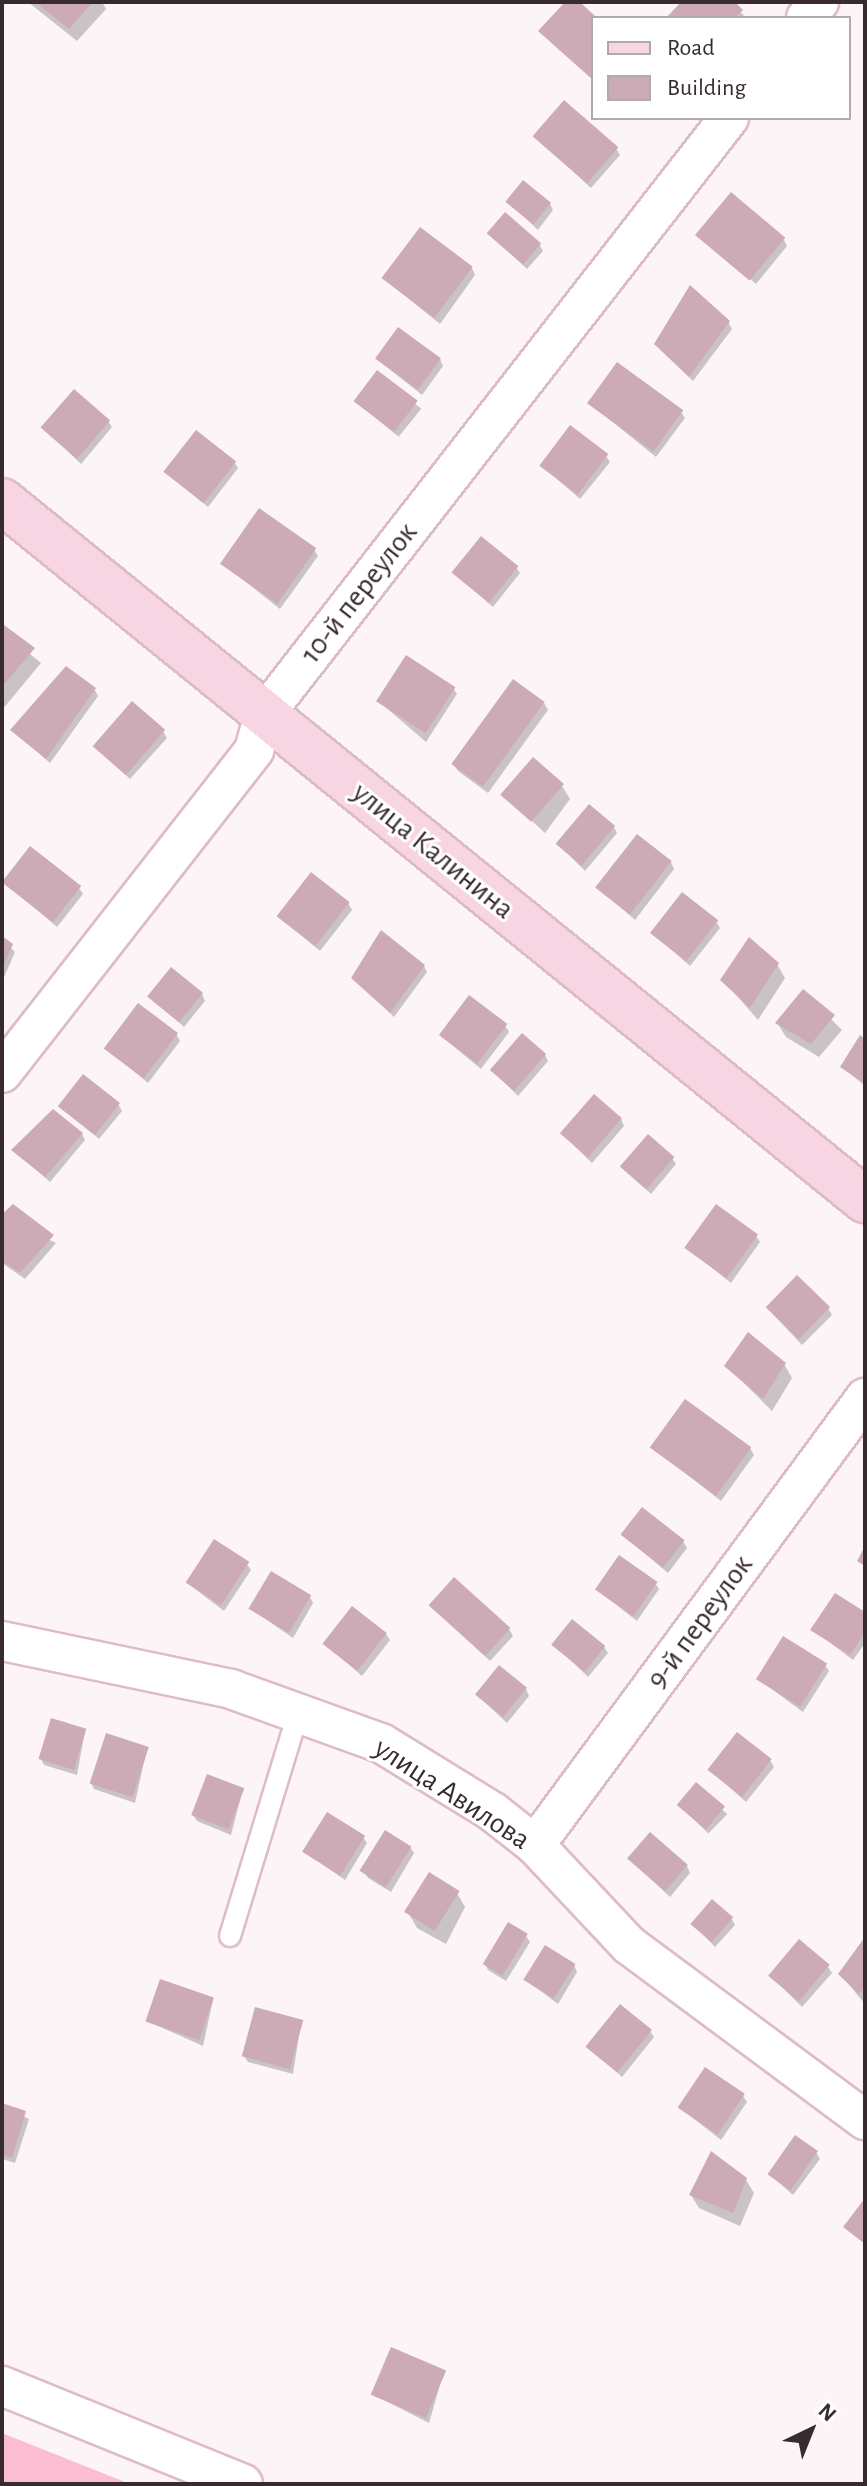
<!DOCTYPE html>
<meta charset="utf-8">
<style>
body{margin:0}
#map{position:relative;width:867px;height:2486px;overflow:hidden;background:#fcf4f7;font-family:"Alegreya Sans",sans-serif}
div>[style]{position:absolute}
[style*='--x']{left:calc(var(--x)*1px);top:calc(var(--y)*1px);width:calc(var(--w)*1px);rotate:calc(var(--a)*1deg)}
.green>*{inset:0;background:#fbbdd2}
.shadow>*{inset:0;background:#0003;transform-origin:0 0}
.building>*{inset:0;background:#cdabb6;transform-origin:0 0}
.roads{filter:drop-shadow(2px 0 #debcc7) drop-shadow(-2px 0 #debcc7) drop-shadow(0 2px #debcc7) drop-shadow(0 -2px #debcc7)}
.service>*{height:20px;margin:-10px;padding:0 10px;transform-origin:10px;border-radius:10px;background:#fff}
.minor>*{height:38px;margin:-19px;padding:0 19px;transform-origin:19px;border-radius:19px;background:#fff}
.secondary>*{height:44px;margin:-22px;padding:0 22px;transform-origin:22px;border-radius:22px;background:#f8d5e2}
span{translate:-50% -50%;white-space:nowrap;text-align:center;line-height:1.15;-webkit-text-stroke:6px #fff;paint-order:stroke}
.street-label{font-size:30px;color:#382b2f}
.frame{position:absolute;inset:0;border:4px solid #382b2f;pointer-events:none}
.legend{position:absolute;left:591px;top:16px;width:260px;height:104px;box-sizing:border-box;background:#fff;border:2px solid #afaaac;margin:0;padding:10px 14px;list-style:none;font-size:24px;color:#382b2f}
.legend li{display:flex;align-items:center;gap:16px;height:40px}
.legend b{width:40px;border:2px solid #afaaac}
.north{position:absolute;left:771px;top:2390px;width:80px;height:80px;-webkit-text-stroke:6px #fff;paint-order:stroke;rotate:43deg;font-size:22px;font-weight:700;line-height:32px;text-align:center;color:#382b2f}
.north::after{content:'';display:block;margin:auto;width:28px;height:36px;background:#382b2f;clip-path:polygon(50% 0,100% 100%,50% 72%,0 100%)}
</style>
<div id="map">
<div class="green">
<div style="clip-path:polygon(2px 2433px,130px 2484px,2px 2484px)"></div>
</div>
<div class="shadow">
<div style="clip-path:polygon(28px 2px,102px 2px,106px 9px,77px 41px)"></div>
<div style="clip-path:polygon(684px 2px,732px 2px,745px 17px,669px 18px)"></div>
<div style="clip-path:polygon(535px 136px,616px 148px,620px 155px,591px 188px)"></div>
<div style="clip-path:polygon(508px 202px,550px 204px,553px 210px,538px 230px)"></div>
<div style="clip-path:polygon(489px 233px,539px 244px,543px 251px,527px 269px)"></div>
<div style="clip-path:polygon(702px 238px,784px 240px,787px 246px,756px 284px)"></div>
<div style="clip-path:polygon(472px 268px,475px 275px,440px 324px,384px 279px)"></div>
<div style="clip-path:polygon(728px 322px,732px 329px,693px 381px,656px 344px)"></div>
<div style="clip-path:polygon(377px 359px,440px 359px,443px 366px,422px 395px)"></div>
<div style="left:377px;top:373px;width:57px;height:36px;rotate:39deg"></div>
<div style="clip-path:polygon(589px 403px,681px 412px,685px 418px,656px 457px)"></div>
<div style="clip-path:polygon(108px 421px,112px 427px,81px 464px,44px 428px)"></div>
<div style="clip-path:polygon(606px 456px,610px 462px,580px 499px,541px 465px)"></div>
<div style="clip-path:polygon(234px 462px,238px 468px,208px 507px,166px 472px)"></div>
<div style="clip-path:polygon(314px 550px,318px 556px,280px 609px,223px 564px)"></div>
<div style="clip-path:polygon(516px 567px,520px 573px,493px 607px,454px 573px)"></div>
<div style="clip-path:polygon(2px 631px,41px 663px,2px 710px)"></div>
<div style="clip-path:polygon(453px 688px,457px 694px,426px 742px,377px 700px)"></div>
<div style="clip-path:polygon(95px 690px,98px 696px,50px 763px,12px 730px)"></div>
<div style="clip-path:polygon(544px 703px,548px 710px,488px 793px,458px 771px,454px 765px)"></div>
<div style="clip-path:polygon(163px 731px,167px 738px,130px 779px,95px 746px)"></div>
<div style="clip-path:polygon(562px 786px,570px 799px,545px 833px,505px 796px)"></div>
<div style="clip-path:polygon(614px 827px,617px 833px,585px 871px,557px 843px)"></div>
<div style="clip-path:polygon(671px 862px,674px 869px,635px 920px,599px 888px)"></div>
<div style="clip-path:polygon(4px 882px,79px 888px,83px 894px,57px 927px)"></div>
<div style="clip-path:polygon(348px 903px,352px 910px,320px 951px,280px 917px)"></div>
<div style="clip-path:polygon(716px 921px,720px 928px,690px 966px,653px 934px)"></div>
<div style="clip-path:polygon(2px 939px,15px 952px,2px 982px)"></div>
<div style="clip-path:polygon(777px 964px,785px 978px,758px 1020px,723px 980px)"></div>
<div style="clip-path:polygon(424px 966px,427px 972px,394px 1017px,354px 978px)"></div>
<div style="clip-path:polygon(804px 992px,842px 1030px,819px 1057px,786px 1037px,778px 1024px)"></div>
<div style="clip-path:polygon(202px 994px,205px 1001px,184px 1027px,150px 997px)"></div>
<div style="clip-path:polygon(505px 1025px,509px 1032px,481px 1069px,441px 1036px)"></div>
<div style="clip-path:polygon(176px 1034px,180px 1041px,148px 1083px,107px 1049px)"></div>
<div style="clip-path:polygon(865px 1041px,865px 1086px,842px 1067px)"></div>
<div style="clip-path:polygon(545px 1055px,548px 1061px,518px 1096px,493px 1071px)"></div>
<div style="clip-path:polygon(118px 1104px,122px 1111px,99px 1139px,61px 1106px)"></div>
<div style="clip-path:polygon(621px 1119px,624px 1126px,592px 1163px,562px 1134px)"></div>
<div style="clip-path:polygon(82px 1134px,85px 1140px,50px 1182px,14px 1150px)"></div>
<div style="clip-path:polygon(672px 1158px,676px 1164px,651px 1194px,623px 1168px)"></div>
<div style="clip-path:polygon(2px 1217px,56px 1243px,25px 1279px,2px 1263px)"></div>
<div style="clip-path:polygon(756px 1236px,760px 1242px,731px 1283px,686px 1247px)"></div>
<div style="clip-path:polygon(767px 1308px,828px 1308px,832px 1315px,802px 1345px)"></div>
<div style="clip-path:polygon(784px 1364px,792px 1378px,772px 1411px,727px 1366px)"></div>
<div style="clip-path:polygon(653px 1448px,750px 1448px,754px 1455px,721px 1501px)"></div>
<div style="clip-path:polygon(623px 1535px,683px 1541px,687px 1548px,668px 1573px)"></div>
<div style="clip-path:polygon(247px 1564px,251px 1570px,224px 1611px,186px 1582px)"></div>
<div style="clip-path:polygon(655px 1583px,659px 1589px,637px 1621px,597px 1590px)"></div>
<div style="clip-path:polygon(310px 1597px,313px 1603px,293px 1638px,251px 1609px)"></div>
<div style="clip-path:polygon(431px 1606px,509px 1629px,513px 1636px,490px 1661px)"></div>
<div style="clip-path:polygon(865px 1614px,865px 1643px,853px 1660px,813px 1630px)"></div>
<div style="clip-path:polygon(386px 1634px,390px 1640px,362px 1676px,326px 1644px)"></div>
<div style="clip-path:polygon(554px 1644px,604px 1647px,608px 1653px,588px 1677px)"></div>
<div style="clip-path:polygon(825px 1665px,829px 1671px,803px 1712px,758px 1679px)"></div>
<div style="clip-path:polygon(526px 1689px,529px 1696px,507px 1723px,477px 1695px)"></div>
<div style="clip-path:polygon(85px 1731px,77px 1775px,44px 1765px,41px 1759px)"></div>
<div style="clip-path:polygon(147px 1748px,135px 1803px,94px 1789px,91px 1783px)"></div>
<div style="clip-path:polygon(770px 1760px,774px 1767px,746px 1802px,709px 1769px)"></div>
<div style="left:697px;top:1785px;width:42px;height:27px;rotate:44deg"></div>
<div style="clip-path:polygon(243px 1789px,231px 1835px,197px 1821px,193px 1815px)"></div>
<div style="clip-path:polygon(363px 1837px,367px 1843px,345px 1880px,305px 1852px)"></div>
<div style="clip-path:polygon(410px 1847px,414px 1853px,391px 1892px,368px 1878px,364px 1872px)"></div>
<div style="clip-path:polygon(630px 1859px,687px 1866px,690px 1873px,670px 1897px)"></div>
<div style="clip-path:polygon(457px 1893px,465px 1907px,446px 1944px,417px 1928px,409px 1914px)"></div>
<div style="clip-path:polygon(731px 1918px,735px 1925px,715px 1947px,693px 1924px)"></div>
<div style="clip-path:polygon(526px 1936px,530px 1942px,506px 1981px,488px 1970px,485px 1964px)"></div>
<div style="clip-path:polygon(865px 1941px,865px 2004px,840px 1974px)"></div>
<div style="clip-path:polygon(574px 1965px,577px 1972px,558px 2004px,526px 1980px)"></div>
<div style="clip-path:polygon(828px 1967px,832px 1973px,802px 2007px,770px 1975px)"></div>
<div style="clip-path:polygon(213px 2000px,203px 2046px,147px 2021px)"></div>
<div style="clip-path:polygon(301px 2022px,293px 2074px,248px 2062px,244px 2056px)"></div>
<div style="clip-path:polygon(650px 2031px,654px 2037px,622px 2077px,589px 2047px)"></div>
<div style="clip-path:polygon(743px 2096px,747px 2102px,721px 2140px,680px 2108px)"></div>
<div style="clip-path:polygon(2px 2106px,29px 2119px,15px 2163px,2px 2159px)"></div>
<div style="clip-path:polygon(816px 2152px,820px 2159px,793px 2195px,769px 2174px)"></div>
<div style="clip-path:polygon(746px 2180px,754px 2193px,740px 2226px,699px 2208px,691px 2195px)"></div>
<div style="clip-path:polygon(444px 2371px,429px 2423px,374px 2395px)"></div>
</div>
<div class="building">
<div style="clip-path:polygon(35px 2px,93px 2px,69px 29px)"></div>
<div style="clip-path:polygon(565px 2px,580px 2px,597px 18px,593px 80px,538px 31px)"></div>
<div style="clip-path:polygon(681px 2px,735px 2px,743px 10px,735px 18px,666px 18px)"></div>
<div style="left:564px;top:100px;width:72px;height:48px;rotate:41deg"></div>
<div style="left:523px;top:180px;width:36px;height:28px;rotate:39deg"></div>
<div style="left:731px;top:192px;width:71px;height:56px;rotate:40deg"></div>
<div style="left:505px;top:212px;width:48px;height:28px;rotate:41deg"></div>
<div style="left:420px;top:227px;width:66px;height:64px;rotate:37deg"></div>
<div style="clip-path:polygon(690px 285px,730px 321px,689px 377px,654px 344px)"></div>
<div style="left:398px;top:327px;width:53px;height:39px;rotate:36deg"></div>
<div style="left:617px;top:362px;width:82px;height:51px;rotate:36deg"></div>
<div style="left:377px;top:370px;width:51px;height:39px;rotate:37deg"></div>
<div style="left:74px;top:389px;width:48px;height:51px;rotate:41deg"></div>
<div style="left:570px;top:425px;width:48px;height:51px;rotate:37deg"></div>
<div style="left:196px;top:430px;width:51px;height:53px;rotate:38deg"></div>
<div style="left:259px;top:508px;width:70px;height:68px;rotate:35deg"></div>
<div style="left:481px;top:536px;width:48px;height:47px;rotate:39deg"></div>
<div style="clip-path:polygon(4px 625px,35px 648px,2px 687px,2px 628px)"></div>
<div style="left:406px;top:655px;width:59px;height:55px;rotate:33deg"></div>
<div style="clip-path:polygon(66px 666px,96px 688px,46px 759px,10px 730px)"></div>
<div style="left:513px;top:679px;width:39px;height:105px;rotate:36deg"></div>
<div style="left:132px;top:701px;width:44px;height:60px;rotate:41deg"></div>
<div style="left:533px;top:757px;width:41px;height:50px;rotate:41deg"></div>
<div style="left:589px;top:804px;width:34px;height:52px;rotate:40deg"></div>
<div style="left:637px;top:834px;width:44px;height:68px;rotate:38deg"></div>
<div style="left:30px;top:846px;width:65px;height:46px;rotate:38deg"></div>
<div style="left:311px;top:872px;width:49px;height:56px;rotate:38deg"></div>
<div style="left:682px;top:892px;width:46px;height:52px;rotate:38deg"></div>
<div style="clip-path:polygon(381px 930px,425px 965px,390px 1013px,351px 978px)"></div>
<div style="clip-path:polygon(2px 936px,13px 944px,2px 969px)"></div>
<div style="clip-path:polygon(749px 937px,779px 963px,750px 1008px,720px 980px)"></div>
<div style="left:171px;top:967px;width:41px;height:38px;rotate:39deg"></div>
<div style="clip-path:polygon(803px 989px,835px 1015px,811px 1044px,775px 1023px)"></div>
<div style="left:469px;top:995px;width:48px;height:50px;rotate:37deg"></div>
<div style="left:138px;top:1003px;width:50px;height:57px;rotate:37deg"></div>
<div style="left:522px;top:1033px;width:32px;height:49px;rotate:41deg"></div>
<div style="clip-path:polygon(860px 1035px,865px 1039px,865px 1084px,840px 1067px)"></div>
<div style="left:83px;top:1074px;width:47px;height:41px;rotate:38deg"></div>
<div style="left:594px;top:1094px;width:37px;height:52px;rotate:41deg"></div>
<div style="clip-path:polygon(53px 1109px,83px 1133px,45px 1177px,11px 1150px)"></div>
<div style="left:648px;top:1134px;width:35px;height:43px;rotate:41deg"></div>
<div style="clip-path:polygon(13px 1204px,54px 1235px,20px 1273px,2px 1261px,2px 1214px)"></div>
<div style="left:716px;top:1204px;width:52px;height:54px;rotate:36deg"></div>
<div style="left:797px;top:1275px;width:46px;height:45px;rotate:44deg"></div>
<div style="clip-path:polygon(748px 1332px,786px 1363px,763px 1399px,724px 1366px)"></div>
<div style="left:685px;top:1399px;width:82px;height:60px;rotate:36deg"></div>
<div style="left:642px;top:1507px;width:54px;height:35px;rotate:38deg"></div>
<div style="left:214px;top:1539px;width:42px;height:52px;rotate:33deg"></div>
<div style="clip-path:polygon(865px 1546px,865px 1566px,857px 1561px)"></div>
<div style="left:619px;top:1555px;width:47px;height:42px;rotate:35deg"></div>
<div style="left:271px;top:1571px;width:47px;height:44px;rotate:31deg"></div>
<div style="left:454px;top:1577px;width:76px;height:38px;rotate:42deg"></div>
<div style="clip-path:polygon(835px 1593px,865px 1612px,865px 1632px,850px 1655px,810px 1630px)"></div>
<div style="left:352px;top:1606px;width:44px;height:48px;rotate:38deg"></div>
<div style="left:572px;top:1619px;width:43px;height:33px;rotate:39deg"></div>
<div style="left:783px;top:1636px;width:52px;height:51px;rotate:32deg"></div>
<div style="left:499px;top:1665px;width:36px;height:38px;rotate:39deg"></div>
<div style="left:51px;top:1718px;width:37px;height:43px;rotate:17deg"></div>
<div style="left:737px;top:1732px;width:44px;height:48px;rotate:38deg"></div>
<div style="left:106px;top:1733px;width:45px;height:53px;rotate:18deg"></div>
<div style="left:207px;top:1774px;width:40px;height:44px;rotate:21deg"></div>
<div style="left:696px;top:1782px;width:38px;height:30px;rotate:40deg"></div>
<div style="left:327px;top:1812px;width:45px;height:47px;rotate:32deg"></div>
<div style="left:385px;top:1830px;width:31px;height:48px;rotate:32deg"></div>
<div style="left:650px;top:1832px;width:50px;height:35px;rotate:41deg"></div>
<div style="left:429px;top:1872px;width:36px;height:47px;rotate:32deg"></div>
<div style="left:712px;top:1899px;width:28px;height:33px;rotate:41deg"></div>
<div style="left:508px;top:1922px;width:23px;height:49px;rotate:31deg"></div>
<div style="clip-path:polygon(865px 1937px,865px 1987px,859px 1994px,838px 1974px)"></div>
<div style="left:799px;top:1939px;width:40px;height:48px;rotate:40deg"></div>
<div style="left:545px;top:1945px;width:36px;height:41px;rotate:32deg"></div>
<div style="left:160px;top:1979px;width:57px;height:45px;rotate:19deg"></div>
<div style="left:620px;top:2004px;width:41px;height:55px;rotate:39deg"></div>
<div style="left:255px;top:2007px;width:50px;height:51px;rotate:15deg"></div>
<div style="left:705px;top:2067px;width:48px;height:49px;rotate:34deg"></div>
<div style="clip-path:polygon(2px 2103px,26px 2111px,12px 2158px,2px 2154px)"></div>
<div style="left:795px;top:2135px;width:28px;height:48px;rotate:35deg"></div>
<div style="clip-path:polygon(711px 2151px,747px 2178px,733px 2213px,689px 2195px)"></div>
<div style="clip-path:polygon(865px 2198px,865px 2244px,843px 2227px)"></div>
<div style="left:391px;top:2347px;width:60px;height:52px;rotate:23deg"></div>
</div>
<div class="roads">
<div class="service">
<div style="--x:230;--y:1936;--w:233;--a:-73"></div>
</div>
<div class="minor">
<div style="--x:806;--y:18;--w:21;--a:-51"></div>
<div style="--x:2;--y:1073;--w:410;--a:-52"></div>
<div style="--x:254;--y:750;--w:36;--a:-74"></div>
<div style="--x:264;--y:715;--w:757;--a:-52.09"></div>
<div style="--x:2;--y:1641;--w:234;--a:11.8"></div>
<div style="--x:231;--y:1689;--w:159;--a:19.8"></div>
<div style="--x:381;--y:1743;--w:132;--a:31.6"></div>
<div style="--x:493;--y:1812;--w:53;--a:38.2"></div>
<div style="--x:535;--y:1845;--w:137;--a:46.8"></div>
<div style="--x:629;--y:1945;--w:294;--a:36.6"></div>
<div style="--x:535;--y:1845;--w:556;--a:-53.56"></div>
<div style="--x:2;--y:2386;--w:260;--a:22.1"></div>
</div>
<div class="secondary">
<div style="--x:2;--y:501;--w:1111;--a:39.01"></div>
</div>
</div>
<div class="street-label">
<span style="left:359px;top:593px;rotate:-52deg">10-й переулок</span>
<span style="left:433px;top:851px;rotate:39deg">улица Калинина</span>
<span style="left:700px;top:1622px;rotate:-54deg">9-й переулок</span>
<span style="left:452px;top:1794px;rotate:33deg">улица Авилова</span>
</div>
<div class="frame"></div>
<ul class="legend">
<li><b style="height:10px;background:#f8d5e2"></b>Road</li>
<li><b style="height:22px;background:#cdabb6"></b>Building</li>
</ul>
<div class="north">N</div>
</div>
